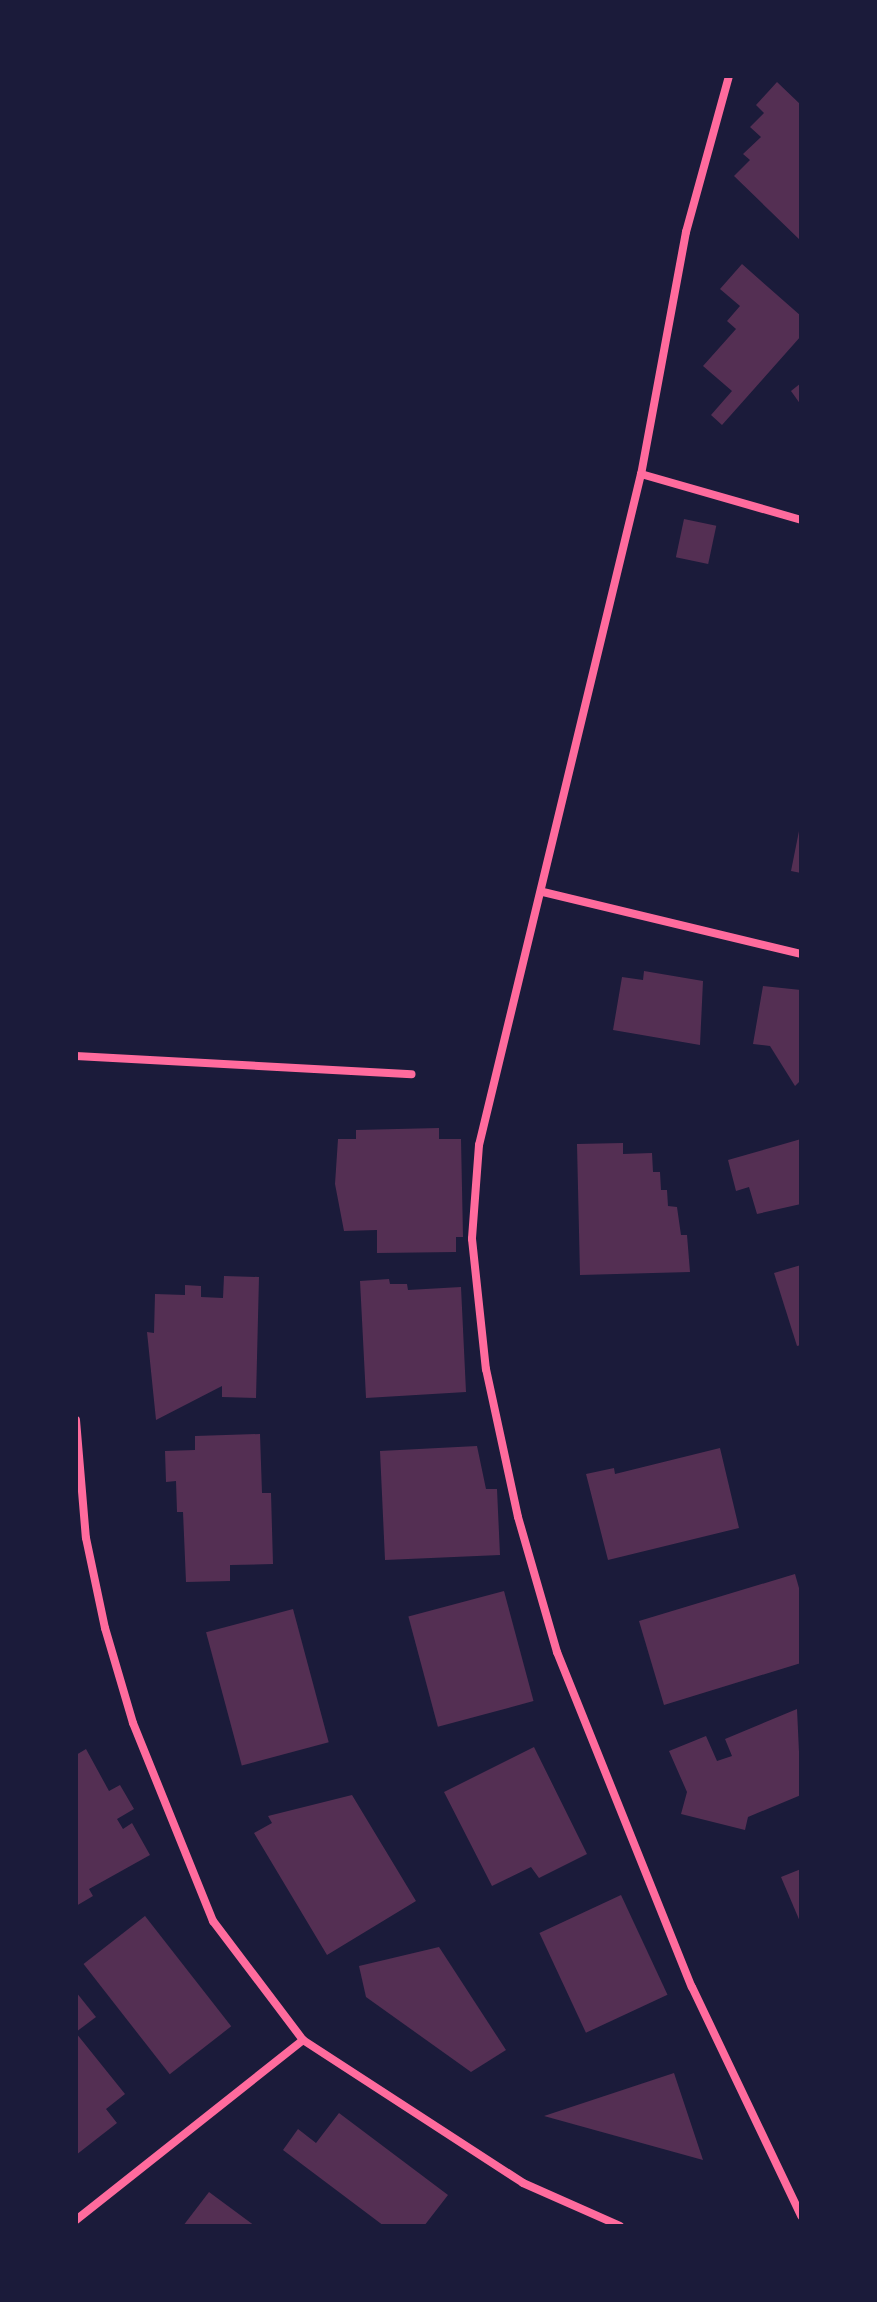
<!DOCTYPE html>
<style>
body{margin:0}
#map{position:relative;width:877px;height:2302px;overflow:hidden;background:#1b1b3a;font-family:Mulish,sans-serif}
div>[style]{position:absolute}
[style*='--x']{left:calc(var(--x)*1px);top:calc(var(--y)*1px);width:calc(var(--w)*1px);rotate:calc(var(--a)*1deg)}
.building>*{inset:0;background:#542f53;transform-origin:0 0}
.minor>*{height:8px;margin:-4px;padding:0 4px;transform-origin:4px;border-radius:4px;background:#ff6b9d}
span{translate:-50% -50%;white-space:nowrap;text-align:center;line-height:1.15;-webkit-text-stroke:7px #1b1b3a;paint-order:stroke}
.frame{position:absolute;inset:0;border:78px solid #1b1b3a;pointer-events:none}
</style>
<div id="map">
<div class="building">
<div style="clip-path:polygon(777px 82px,801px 105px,801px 241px,734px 176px,750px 160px,743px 154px,761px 137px,750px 127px,764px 113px,756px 105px)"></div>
<div style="clip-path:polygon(742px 264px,801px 316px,801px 336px,722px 425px,711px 415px,732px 391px,703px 366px,736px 329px,727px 321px,740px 306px,720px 289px)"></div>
<div style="clip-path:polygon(801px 383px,801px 405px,791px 391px)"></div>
<div style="left:684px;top:519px;width:33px;height:39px;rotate:12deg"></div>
<div style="clip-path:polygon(800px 826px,801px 826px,801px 873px,791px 871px)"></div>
<div style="clip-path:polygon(644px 971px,703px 981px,700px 1045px,613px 1030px,622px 977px,643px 980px)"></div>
<div style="clip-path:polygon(763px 986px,801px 990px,801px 1080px,795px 1086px,770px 1046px,753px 1044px)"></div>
<div style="clip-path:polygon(439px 1128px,439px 1139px,461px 1139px,463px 1237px,456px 1237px,456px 1252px,377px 1253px,377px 1230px,344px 1231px,335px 1184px,338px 1139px,356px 1139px,356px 1130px)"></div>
<div style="clip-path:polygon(801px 1139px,801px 1204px,757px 1214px,749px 1187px,736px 1191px,728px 1160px)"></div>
<div style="clip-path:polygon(623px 1143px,623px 1154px,652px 1153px,653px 1172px,660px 1172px,661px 1190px,667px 1190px,668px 1206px,677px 1207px,681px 1235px,687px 1235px,690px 1272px,580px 1275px,577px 1144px)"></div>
<div style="clip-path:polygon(801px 1265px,801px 1345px,797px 1346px,774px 1273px)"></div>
<div style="clip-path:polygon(224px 1276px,259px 1277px,256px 1398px,222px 1397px,222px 1386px,156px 1420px,147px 1332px,154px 1333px,155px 1294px,185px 1295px,185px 1285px,201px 1286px,201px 1297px,223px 1298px)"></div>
<div style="clip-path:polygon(389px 1279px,390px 1284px,407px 1284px,408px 1290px,461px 1287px,466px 1392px,366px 1398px,360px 1281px)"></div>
<div style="clip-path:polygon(260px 1434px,262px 1493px,271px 1493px,273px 1564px,230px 1565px,230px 1581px,186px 1582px,183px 1512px,177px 1512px,176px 1481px,166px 1482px,165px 1451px,195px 1450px,195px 1436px)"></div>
<div style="clip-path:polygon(477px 1446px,486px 1489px,497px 1489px,500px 1555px,385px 1560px,380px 1451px)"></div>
<div style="clip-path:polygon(720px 1448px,739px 1528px,608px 1560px,586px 1474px,614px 1468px,615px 1474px)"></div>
<div style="clip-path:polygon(795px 1574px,801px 1595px,801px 1663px,664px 1705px,639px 1621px)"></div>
<div style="left:504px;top:1591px;width:114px;height:99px;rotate:75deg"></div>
<div style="left:293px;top:1609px;width:138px;height:90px;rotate:75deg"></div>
<div style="clip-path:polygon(797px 1709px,801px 1795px,748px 1817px,745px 1830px,681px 1814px,687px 1792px,669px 1751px,706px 1736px,717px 1761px,732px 1756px,725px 1739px)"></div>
<div style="clip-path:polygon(534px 1747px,587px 1854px,539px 1878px,531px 1867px,492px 1886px,444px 1792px)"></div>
<div style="clip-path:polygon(86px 1749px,109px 1791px,120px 1785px,134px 1809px,117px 1819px,123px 1829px,132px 1823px,150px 1855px,89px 1889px,93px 1896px,76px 1906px,76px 1755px)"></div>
<div style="clip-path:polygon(352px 1795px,416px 1901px,327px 1955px,254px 1833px,272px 1823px,268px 1816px)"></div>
<div style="clip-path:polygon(801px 1869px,801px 1924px,781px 1877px)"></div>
<div style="left:621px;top:1895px;width:110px;height:90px;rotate:65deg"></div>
<div style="left:145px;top:1916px;width:140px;height:78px;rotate:52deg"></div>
<div style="clip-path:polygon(439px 1947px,506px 2050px,471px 2072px,366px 1997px,359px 1966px)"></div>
<div style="clip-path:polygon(76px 1992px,96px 2017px,76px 2032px)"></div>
<div style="clip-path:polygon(76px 2033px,125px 2094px,106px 2109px,117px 2123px,76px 2155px)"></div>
<div style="clip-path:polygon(674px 2073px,703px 2160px,544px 2116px)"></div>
<div style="clip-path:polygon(339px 2113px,448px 2195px,424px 2226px,384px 2226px,283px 2150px,298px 2129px,316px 2143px)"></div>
<div style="clip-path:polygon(209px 2192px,255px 2226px,183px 2226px)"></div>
</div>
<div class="minor">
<div style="--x:729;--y:76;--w:162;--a:105.4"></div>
<div style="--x:686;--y:232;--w:246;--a:100.5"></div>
<div style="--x:641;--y:474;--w:690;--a:103.57"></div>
<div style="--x:479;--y:1145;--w:94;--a:94.3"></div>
<div style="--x:472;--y:1239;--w:131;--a:83.9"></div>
<div style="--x:486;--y:1369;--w:151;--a:77.8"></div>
<div style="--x:518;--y:1517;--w:141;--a:73.9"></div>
<div style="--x:557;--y:1652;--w:361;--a:68.1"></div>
<div style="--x:692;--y:1987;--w:254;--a:64.5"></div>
<div style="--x:641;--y:474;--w:166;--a:16"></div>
<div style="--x:543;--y:892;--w:265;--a:13.5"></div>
<div style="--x:76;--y:1056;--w:336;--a:3.1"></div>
<div style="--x:76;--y:1420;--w:118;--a:85.2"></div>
<div style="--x:86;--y:1538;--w:92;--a:78.1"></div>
<div style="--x:105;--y:1628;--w:99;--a:73.6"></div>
<div style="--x:133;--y:1723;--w:214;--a:68"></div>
<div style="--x:213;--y:1921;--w:149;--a:52.9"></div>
<div style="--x:303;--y:2040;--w:262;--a:33"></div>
<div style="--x:523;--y:2183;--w:106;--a:23.9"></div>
<div style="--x:76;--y:2220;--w:290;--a:-38.4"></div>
</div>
<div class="frame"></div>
</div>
